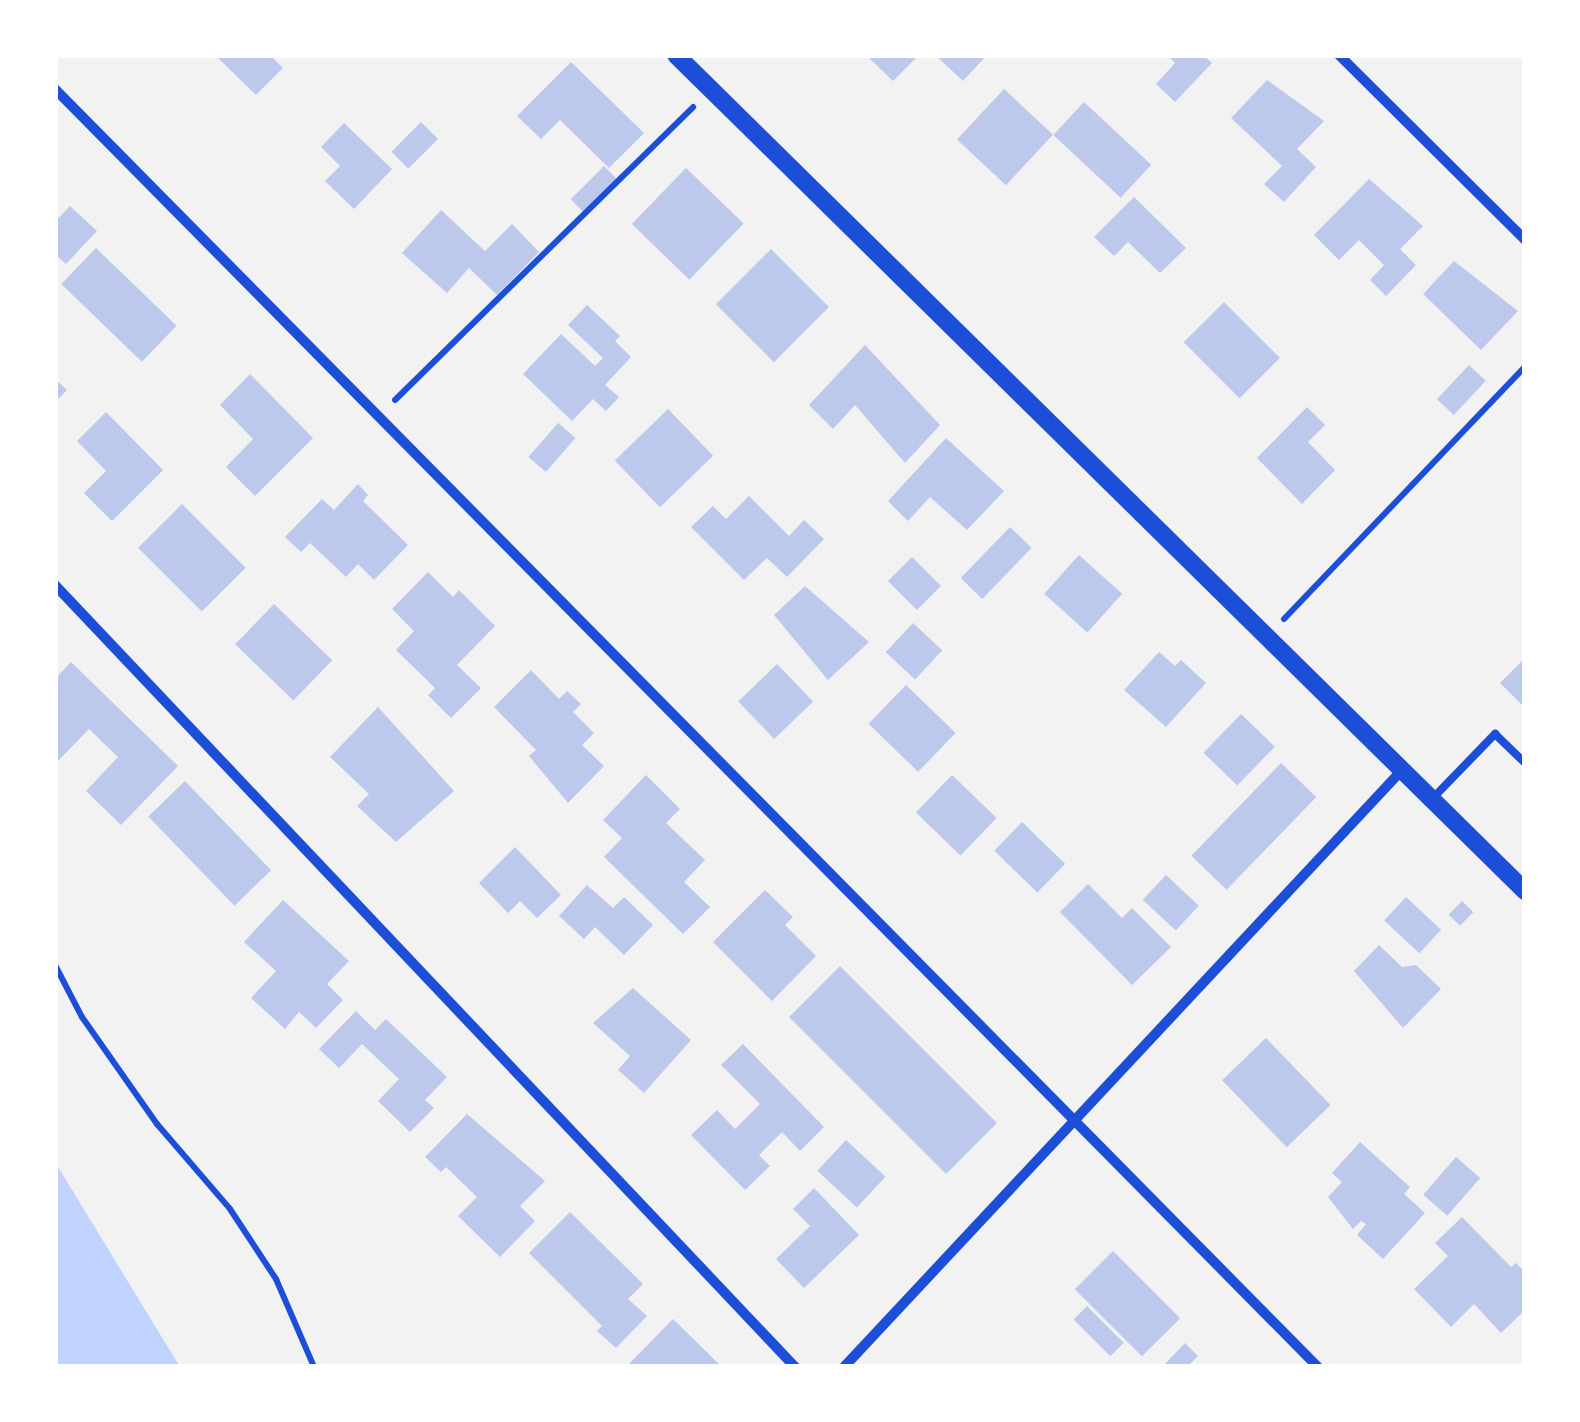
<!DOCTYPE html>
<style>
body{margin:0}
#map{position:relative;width:1580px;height:1422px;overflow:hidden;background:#f2f2f2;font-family:Karla,sans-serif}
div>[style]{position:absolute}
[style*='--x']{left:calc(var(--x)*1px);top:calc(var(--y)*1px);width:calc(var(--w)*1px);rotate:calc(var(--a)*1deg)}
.water>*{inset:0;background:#bfd3fe}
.building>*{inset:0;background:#bdc9ec;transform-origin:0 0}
.path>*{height:6px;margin:-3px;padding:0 3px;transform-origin:3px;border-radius:3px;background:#1d4ed8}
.service>*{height:8px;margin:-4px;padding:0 4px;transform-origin:4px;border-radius:4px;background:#1d4ed8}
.minor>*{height:10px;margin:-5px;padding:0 5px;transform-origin:5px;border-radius:5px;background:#1d4ed8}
.tertiary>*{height:18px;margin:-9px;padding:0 9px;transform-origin:9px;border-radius:9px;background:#1d4ed8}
span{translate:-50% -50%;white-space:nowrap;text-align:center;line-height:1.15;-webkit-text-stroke:10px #fff;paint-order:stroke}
.frame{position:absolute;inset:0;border:58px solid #fff;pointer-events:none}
</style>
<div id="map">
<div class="water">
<div style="clip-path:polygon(55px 1162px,180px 1367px,55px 1367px)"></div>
</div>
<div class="building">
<div style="clip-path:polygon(215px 55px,270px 55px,283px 68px,256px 95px)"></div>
<div style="clip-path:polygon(866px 55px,919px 55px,893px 81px)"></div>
<div style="clip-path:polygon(935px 55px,987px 55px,963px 81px)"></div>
<div style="clip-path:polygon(1167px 55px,1203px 55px,1212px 63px,1175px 102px,1156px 84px,1175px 63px)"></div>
<div style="clip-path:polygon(571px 62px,644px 133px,609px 168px,560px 120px,541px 139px,517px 116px)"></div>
<div style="clip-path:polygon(1267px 80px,1324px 121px,1297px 149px,1316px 167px,1284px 202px,1264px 184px,1282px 166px,1231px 118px)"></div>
<div style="left:1004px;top:89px;width:67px;height:69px;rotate:43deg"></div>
<div style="left:1084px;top:102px;width:92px;height:45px;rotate:43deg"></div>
<div style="left:421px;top:122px;width:24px;height:42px;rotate:45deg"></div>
<div style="clip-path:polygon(344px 123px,392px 169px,354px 209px,325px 181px,340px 166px,321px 147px)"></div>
<div style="left:604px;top:166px;width:20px;height:47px;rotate:45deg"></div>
<div style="left:686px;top:168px;width:80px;height:78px;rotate:44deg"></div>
<div style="clip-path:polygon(1369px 179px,1423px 226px,1400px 249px,1416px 265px,1386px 296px,1370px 280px,1384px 265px,1359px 240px,1339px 260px,1314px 235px)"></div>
<div style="clip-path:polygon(1134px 197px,1186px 248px,1160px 273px,1128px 242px,1114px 256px,1094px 237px)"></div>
<div style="clip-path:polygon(70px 206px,97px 231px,66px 264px,55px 254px,55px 222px)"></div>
<div style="clip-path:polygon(441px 210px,485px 251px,512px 224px,539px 252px,497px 295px,469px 268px,447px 293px,402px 253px)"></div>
<div style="left:96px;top:248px;width:112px;height:50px;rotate:44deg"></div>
<div style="left:771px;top:249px;width:82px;height:78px;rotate:45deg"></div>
<div style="clip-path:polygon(1454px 261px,1518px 311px,1481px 350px,1423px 294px)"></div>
<div style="left:1224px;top:302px;width:79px;height:57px;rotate:45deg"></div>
<div style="clip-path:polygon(587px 305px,620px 336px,615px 341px,631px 357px,605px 385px,619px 397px,606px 411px,593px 399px,572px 421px,523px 374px,561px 334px,595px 366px,603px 358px,568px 325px)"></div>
<div style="clip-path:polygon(865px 345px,940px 425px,905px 463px,855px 405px,833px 429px,809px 405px)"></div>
<div style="left:1469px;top:365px;width:23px;height:47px;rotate:43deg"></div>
<div style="clip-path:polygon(250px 374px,313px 438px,255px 496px,226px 467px,253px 439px,220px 405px)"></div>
<div style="clip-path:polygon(55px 379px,67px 390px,55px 402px)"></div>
<div style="clip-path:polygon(1307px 407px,1325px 425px,1308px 442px,1335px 470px,1302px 504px,1257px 458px)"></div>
<div style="left:668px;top:409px;width:65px;height:74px;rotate:46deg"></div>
<div style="clip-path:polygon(106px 412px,163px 470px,112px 521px,84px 493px,106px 471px,77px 441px)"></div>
<div style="left:558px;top:423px;width:23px;height:45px;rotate:41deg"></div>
<div style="clip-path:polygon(946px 438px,1004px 491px,967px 530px,930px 497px,908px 521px,888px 501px)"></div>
<div style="clip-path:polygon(358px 484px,368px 495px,363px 501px,408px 545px,374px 580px,358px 564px,346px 577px,310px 543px,301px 552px,285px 537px,322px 499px,334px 510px)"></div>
<div style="clip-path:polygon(749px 496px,789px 536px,804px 520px,824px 539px,787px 577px,767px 558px,744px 580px,691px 527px,713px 506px,726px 519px)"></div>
<div style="left:182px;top:504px;width:90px;height:62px;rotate:45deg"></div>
<div style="left:1010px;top:527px;width:30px;height:71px;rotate:44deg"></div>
<div style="left:1079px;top:555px;width:58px;height:52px;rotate:42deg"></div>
<div style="left:912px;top:557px;width:41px;height:34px;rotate:45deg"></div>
<div style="clip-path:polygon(428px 572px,453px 597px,459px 590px,495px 626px,457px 665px,481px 688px,451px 718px,428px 695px,435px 688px,396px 650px,414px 631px,392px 609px)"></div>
<div style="clip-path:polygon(805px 586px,869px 642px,828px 680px,774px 615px)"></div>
<div style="left:274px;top:604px;width:81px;height:56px;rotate:44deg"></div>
<div style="left:913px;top:623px;width:40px;height:40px;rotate:43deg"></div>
<div style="clip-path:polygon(1159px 652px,1175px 666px,1181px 660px,1206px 683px,1166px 727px,1124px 690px)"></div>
<div style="clip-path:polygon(1525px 658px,1525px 708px,1500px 683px)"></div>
<div style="clip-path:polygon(71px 662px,178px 766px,121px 825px,86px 791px,118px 757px,89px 729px,55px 764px,55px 679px)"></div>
<div style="left:777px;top:664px;width:52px;height:54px;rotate:46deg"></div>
<div style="clip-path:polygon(531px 670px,559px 699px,567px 691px,581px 704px,573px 712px,594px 733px,582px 745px,604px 766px,568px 803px,529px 756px,536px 750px,494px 707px)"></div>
<div style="left:906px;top:685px;width:69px;height:54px;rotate:44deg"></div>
<div style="clip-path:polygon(378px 707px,454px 791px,396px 842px,357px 806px,369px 794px,330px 757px)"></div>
<div style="left:1241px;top:714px;width:47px;height:54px;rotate:44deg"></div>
<div style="left:1281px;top:763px;width:49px;height:129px;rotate:44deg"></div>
<div style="clip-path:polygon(646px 775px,680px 809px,666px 823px,705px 860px,684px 882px,710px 907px,683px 934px,604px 857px,622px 838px,603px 820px)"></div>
<div style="left:952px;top:775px;width:62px;height:52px;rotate:44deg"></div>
<div style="left:185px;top:781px;width:124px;height:51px;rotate:46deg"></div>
<div style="left:1022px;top:822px;width:60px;height:40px;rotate:44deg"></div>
<div style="clip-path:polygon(515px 847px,561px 895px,537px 918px,520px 901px,508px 913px,479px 883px)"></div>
<div style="left:1166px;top:875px;width:45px;height:34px;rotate:43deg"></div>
<div style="clip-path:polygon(1088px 884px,1122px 918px,1132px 908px,1171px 947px,1132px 985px,1060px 912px)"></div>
<div style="clip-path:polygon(587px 885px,613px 908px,624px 897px,653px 925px,624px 955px,595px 927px,584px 939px,559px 916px)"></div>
<div style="clip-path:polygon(765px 890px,793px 917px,785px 925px,816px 956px,772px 1001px,713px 942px)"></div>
<div style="left:1406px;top:897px;width:48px;height:32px;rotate:43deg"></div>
<div style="clip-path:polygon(283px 900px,349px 961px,327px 984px,343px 1000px,316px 1028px,299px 1012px,285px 1029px,251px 998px,276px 971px,244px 942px)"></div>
<div style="left:1462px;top:901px;width:16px;height:19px;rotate:45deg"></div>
<div style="clip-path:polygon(1379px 945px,1402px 967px,1416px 965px,1441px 989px,1403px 1028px,1354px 971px)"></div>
<div style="left:840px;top:966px;width:222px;height:72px;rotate:45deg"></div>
<div style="clip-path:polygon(633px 988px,691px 1040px,644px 1093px,618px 1070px,630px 1056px,593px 1023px)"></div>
<div style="clip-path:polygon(356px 1011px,375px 1030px,386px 1019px,447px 1077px,425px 1100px,434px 1108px,410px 1132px,378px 1101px,399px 1079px,362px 1044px,339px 1068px,319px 1049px)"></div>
<div style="left:1266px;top:1038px;width:93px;height:61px;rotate:46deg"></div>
<div style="clip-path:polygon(743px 1044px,824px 1127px,800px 1151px,782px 1132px,759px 1155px,770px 1166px,745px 1190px,691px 1135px,717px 1110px,735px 1129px,760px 1104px,721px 1065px)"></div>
<div style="clip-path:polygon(467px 1114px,545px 1181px,520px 1206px,535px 1221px,500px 1257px,458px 1216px,477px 1197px,446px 1167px,441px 1172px,425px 1157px)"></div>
<div style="left:846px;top:1140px;width:54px;height:42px;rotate:43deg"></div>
<div style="clip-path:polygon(1360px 1142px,1410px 1187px,1404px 1194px,1425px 1213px,1383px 1259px,1357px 1235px,1366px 1224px,1361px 1221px,1353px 1229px,1328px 1197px,1342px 1182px,1332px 1173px)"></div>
<div style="left:1456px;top:1157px;width:32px;height:50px;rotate:41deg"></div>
<div style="clip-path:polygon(814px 1188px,859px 1235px,804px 1288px,776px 1259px,810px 1226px,793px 1209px)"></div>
<div style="clip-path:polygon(570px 1212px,643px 1284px,628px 1299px,647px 1316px,616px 1348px,597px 1331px,602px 1326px,529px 1253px)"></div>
<div style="clip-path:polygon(1462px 1217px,1511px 1267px,1516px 1263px,1525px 1272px,1525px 1310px,1501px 1333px,1474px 1304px,1451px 1327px,1414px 1289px,1448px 1256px,1435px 1243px)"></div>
<div style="left:1113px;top:1251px;width:95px;height:54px;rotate:45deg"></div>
<div style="left:1087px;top:1306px;width:52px;height:19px;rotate:45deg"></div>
<div style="clip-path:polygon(673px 1319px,722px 1367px,629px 1364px)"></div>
<div style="clip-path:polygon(1185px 1343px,1198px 1356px,1187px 1367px,1162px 1367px)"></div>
</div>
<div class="path">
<div style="--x:395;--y:400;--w:418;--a:-44.5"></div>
<div style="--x:1284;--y:619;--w:349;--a:-46.3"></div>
<div style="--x:55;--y:965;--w:59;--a:62.6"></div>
<div style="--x:82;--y:1017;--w:131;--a:55"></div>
<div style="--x:157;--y:1124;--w:112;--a:49.3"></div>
<div style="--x:230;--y:1209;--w:84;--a:56.7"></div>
<div style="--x:276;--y:1279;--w:96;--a:66.6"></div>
</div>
<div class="service">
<div style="--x:1432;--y:799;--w:91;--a:-45.9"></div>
<div style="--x:1495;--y:734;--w:42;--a:44"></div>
</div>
<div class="minor">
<div style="--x:1339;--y:55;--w:262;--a:44.8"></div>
<div style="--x:55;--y:89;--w:1797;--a:45.34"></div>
<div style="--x:55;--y:585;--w:1077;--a:46.58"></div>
<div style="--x:844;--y:1367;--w:817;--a:-46.93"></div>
</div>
<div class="tertiary">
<div style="--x:676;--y:55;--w:1192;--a:44.56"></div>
</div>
<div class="frame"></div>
</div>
